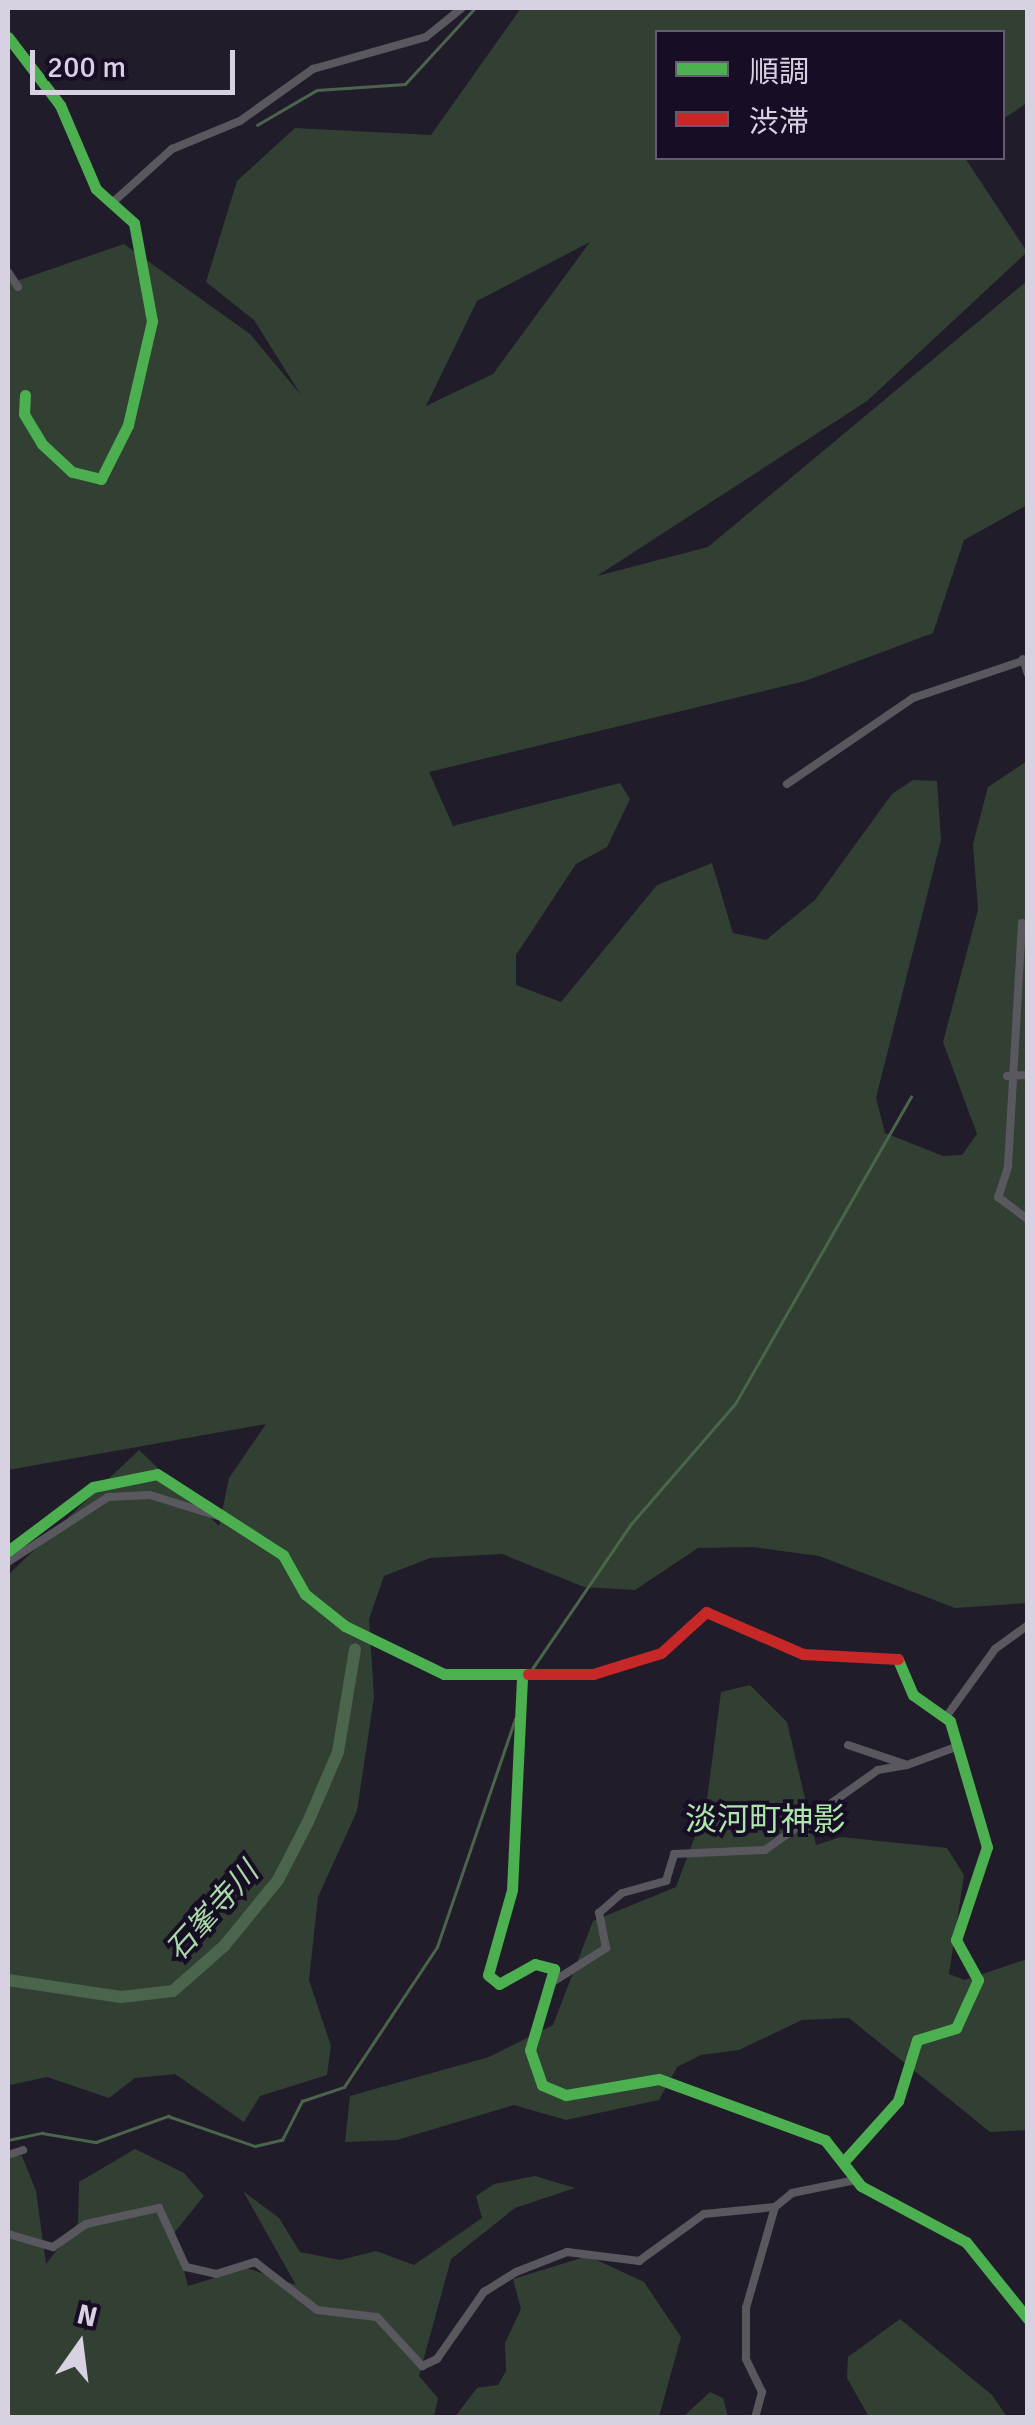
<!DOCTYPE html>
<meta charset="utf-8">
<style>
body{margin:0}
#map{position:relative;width:1035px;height:2425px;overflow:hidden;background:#211c29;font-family:Signika,"Noto Sans JP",sans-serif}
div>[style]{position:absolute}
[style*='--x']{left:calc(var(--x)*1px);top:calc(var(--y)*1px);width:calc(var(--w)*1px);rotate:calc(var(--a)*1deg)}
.green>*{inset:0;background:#314032}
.stream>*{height:2.5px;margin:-1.25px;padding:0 1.25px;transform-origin:1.25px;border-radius:1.25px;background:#4b644c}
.river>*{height:12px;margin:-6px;padding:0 6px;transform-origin:6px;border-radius:6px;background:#4b644c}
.street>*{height:8px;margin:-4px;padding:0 4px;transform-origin:4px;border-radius:4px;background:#5a585f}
.fast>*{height:11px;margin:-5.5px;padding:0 5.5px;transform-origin:5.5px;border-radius:5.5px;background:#4caf50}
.jam>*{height:11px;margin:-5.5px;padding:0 5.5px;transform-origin:5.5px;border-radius:5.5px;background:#c62828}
span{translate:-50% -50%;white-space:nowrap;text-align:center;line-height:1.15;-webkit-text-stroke:8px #170d25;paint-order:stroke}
.water-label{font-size:30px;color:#a7d8a6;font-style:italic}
.quarter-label{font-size:32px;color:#ace6ab}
.frame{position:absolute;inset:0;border:10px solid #d7d1e2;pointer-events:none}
.legend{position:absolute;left:655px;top:30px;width:350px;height:130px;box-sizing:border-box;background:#170d25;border:2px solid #645b71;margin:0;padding:12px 18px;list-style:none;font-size:30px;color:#d7d1e2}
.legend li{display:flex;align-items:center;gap:20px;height:50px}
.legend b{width:50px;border:2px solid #645b71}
.north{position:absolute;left:30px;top:2295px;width:100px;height:100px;-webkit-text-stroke:8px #170d25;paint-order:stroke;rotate:14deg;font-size:28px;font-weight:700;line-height:40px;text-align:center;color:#d7d1e2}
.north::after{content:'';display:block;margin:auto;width:35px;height:45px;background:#d7d1e2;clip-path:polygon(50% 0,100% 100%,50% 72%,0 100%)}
.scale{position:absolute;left:30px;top:50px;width:205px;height:45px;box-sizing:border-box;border:5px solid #d7d1e2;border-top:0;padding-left:12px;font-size:30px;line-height:35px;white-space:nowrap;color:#d7d1e2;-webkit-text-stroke:8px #170d25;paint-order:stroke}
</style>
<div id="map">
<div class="green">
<div style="clip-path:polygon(evenodd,521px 8px,1027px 8px,1027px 103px,1003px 119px,1002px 32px,658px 32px,658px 158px,965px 158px,1027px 252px,867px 401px,597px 576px,708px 547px,1027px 281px,1027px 505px,964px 540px,933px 633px,805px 681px,429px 772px,453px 826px,620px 783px,630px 799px,607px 847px,576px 864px,516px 955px,516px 985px,561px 1002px,657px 885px,712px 863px,733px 933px,766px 940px,815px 900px,892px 794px,913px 780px,937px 781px,941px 840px,876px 1098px,885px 1133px,943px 1156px,962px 1155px,977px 1134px,943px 1042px,978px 910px,973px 844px,988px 787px,1027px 761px,1027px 1603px,955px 1608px,819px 1556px,753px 1547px,698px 1548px,635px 1590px,584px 1587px,502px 1554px,430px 1558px,384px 1576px,369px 1619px,374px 1697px,357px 1811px,318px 1897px,309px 1980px,331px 2046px,327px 2075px,260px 2096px,244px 2122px,175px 2074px,135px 2078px,109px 2098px,47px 2077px,10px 2085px,8px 1575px,139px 1450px,219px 1526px,229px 1478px,266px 1424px,8px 1470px,8px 284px,124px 244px,250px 334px,301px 395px,254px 320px,206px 282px,237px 181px,295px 128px,431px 135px,521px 8px,590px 242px,493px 374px,426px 406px,477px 301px,590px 242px)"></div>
<div style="clip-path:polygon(750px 1685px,787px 1722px,816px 1845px,841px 1837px,947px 1848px,964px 1875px,949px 1974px,965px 1980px,1027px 1959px,1028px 2130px,990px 2132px,849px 2018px,802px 2020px,739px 2050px,701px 2055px,677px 2067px,659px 2100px,566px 2120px,514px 2105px,397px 2140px,345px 2142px,350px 2096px,489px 2057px,553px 2025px,593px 1921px,676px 1887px,706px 1807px,721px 1692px)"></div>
<div style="clip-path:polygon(135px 2149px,184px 2173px,204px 2196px,174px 2233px,188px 2286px,247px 2268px,296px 2285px,243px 2191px,279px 2218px,300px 2252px,340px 2260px,376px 2251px,414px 2265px,482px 2218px,476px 2196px,494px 2184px,535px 2176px,575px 2188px,515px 2208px,451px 2259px,419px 2376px,438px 2398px,434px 2417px,8px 2417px,8px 2155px,22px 2156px,36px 2191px,46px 2264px,78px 2223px,79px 2182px)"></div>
<div style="clip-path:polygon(588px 2256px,644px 2282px,681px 2337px,659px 2417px,454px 2418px,477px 2388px,498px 2385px,506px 2371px,505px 2343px,521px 2309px,513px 2279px)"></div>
<div style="clip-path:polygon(900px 2319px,992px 2395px,1007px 2417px,869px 2417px,847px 2378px,848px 2357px)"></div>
<div style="clip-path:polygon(710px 2392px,723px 2398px,728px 2417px,683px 2417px)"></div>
</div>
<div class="stream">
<div style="--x:257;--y:125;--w:69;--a:-30.3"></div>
<div style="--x:317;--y:90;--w:88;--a:-3.9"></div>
<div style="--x:405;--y:84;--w:103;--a:-47.4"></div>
<div style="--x:532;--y:1669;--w:176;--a:-55.7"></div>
<div style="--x:631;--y:1524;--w:159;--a:-49.1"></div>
<div style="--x:735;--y:1404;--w:354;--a:-60.2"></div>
<div style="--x:8;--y:2140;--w:35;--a:-12"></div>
<div style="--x:42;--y:2133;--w:55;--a:9.5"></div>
<div style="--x:96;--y:2142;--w:77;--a:-19.9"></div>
<div style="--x:168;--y:2116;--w:92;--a:19"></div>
<div style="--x:255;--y:2146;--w:28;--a:-13"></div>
<div style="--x:282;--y:2140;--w:44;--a:-62.9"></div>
<div style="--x:302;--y:2101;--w:44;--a:-18.4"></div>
<div style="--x:344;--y:2087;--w:168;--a:-56.4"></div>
<div style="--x:437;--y:1947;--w:241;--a:-71.1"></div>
</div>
<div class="river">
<div style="--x:8;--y:1980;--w:114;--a:8.6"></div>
<div style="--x:121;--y:1997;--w:52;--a:-6.6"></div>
<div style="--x:173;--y:1991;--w:68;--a:-41.4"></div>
<div style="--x:224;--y:1946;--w:85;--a:-50.7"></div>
<div style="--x:278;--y:1880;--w:65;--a:-62.7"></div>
<div style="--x:308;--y:1822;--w:76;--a:-66.8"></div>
<div style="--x:338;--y:1752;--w:104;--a:-80.6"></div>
</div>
<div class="street">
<div style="--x:112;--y:203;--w:81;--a:-42"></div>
<div style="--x:172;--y:149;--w:74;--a:-22.4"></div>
<div style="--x:240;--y:121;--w:90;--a:-35.5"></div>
<div style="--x:313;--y:69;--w:117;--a:-15.8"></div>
<div style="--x:426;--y:37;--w:46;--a:-38.9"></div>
<div style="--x:8;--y:272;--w:18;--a:56"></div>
<div style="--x:1023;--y:659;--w:16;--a:72"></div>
<div style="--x:787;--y:784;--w:153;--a:-34.3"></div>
<div style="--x:913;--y:698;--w:121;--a:-18.7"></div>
<div style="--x:1022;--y:923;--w:244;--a:93.3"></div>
<div style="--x:1008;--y:1167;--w:32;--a:108"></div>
<div style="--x:998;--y:1197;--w:38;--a:37"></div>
<div style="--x:1007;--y:1076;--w:21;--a:-3"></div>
<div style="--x:8;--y:1562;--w:119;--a:-33"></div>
<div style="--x:108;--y:1497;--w:42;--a:-2.7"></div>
<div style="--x:150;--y:1495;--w:71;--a:17.2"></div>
<div style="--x:946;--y:1717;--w:84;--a:-54.2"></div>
<div style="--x:995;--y:1649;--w:41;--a:-36"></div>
<div style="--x:848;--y:1745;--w:62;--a:18.7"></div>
<div style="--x:907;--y:1765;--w:52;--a:-20.2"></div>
<div style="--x:554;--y:1981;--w:62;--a:-32.4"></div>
<div style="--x:606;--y:1948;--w:36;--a:-101"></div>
<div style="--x:599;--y:1913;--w:30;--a:-41"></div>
<div style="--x:622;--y:1893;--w:46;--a:-15.3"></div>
<div style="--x:666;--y:1881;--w:28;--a:-73"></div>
<div style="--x:674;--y:1854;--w:91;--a:-2.5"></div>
<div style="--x:765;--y:1850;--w:138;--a:-35.3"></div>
<div style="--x:878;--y:1770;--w:29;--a:-10"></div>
<div style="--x:8;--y:2155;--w:16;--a:-18"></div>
<div style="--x:8;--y:2234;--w:47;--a:16.1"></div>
<div style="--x:53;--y:2247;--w:40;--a:-34.9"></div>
<div style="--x:86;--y:2224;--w:75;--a:-12.4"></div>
<div style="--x:159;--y:2208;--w:65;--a:65.4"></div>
<div style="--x:186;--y:2267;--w:31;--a:13"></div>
<div style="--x:216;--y:2274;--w:41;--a:-17.1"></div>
<div style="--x:255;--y:2262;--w:78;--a:37.7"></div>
<div style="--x:317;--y:2310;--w:60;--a:6.7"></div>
<div style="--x:377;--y:2317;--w:67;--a:47.4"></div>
<div style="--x:422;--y:2366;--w:17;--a:-25"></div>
<div style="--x:437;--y:2359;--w:82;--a:-55"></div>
<div style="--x:484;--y:2292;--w:38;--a:-32"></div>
<div style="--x:516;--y:2272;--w:55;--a:-21.4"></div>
<div style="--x:567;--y:2252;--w:73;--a:7.1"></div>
<div style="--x:639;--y:2261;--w:80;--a:-35.9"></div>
<div style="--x:704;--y:2214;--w:71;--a:-5.6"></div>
<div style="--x:755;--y:2418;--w:27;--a:-75"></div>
<div style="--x:762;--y:2392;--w:37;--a:-116"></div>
<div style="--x:746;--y:2359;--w:51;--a:-90"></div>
<div style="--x:746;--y:2308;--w:105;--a:-74"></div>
<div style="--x:775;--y:2207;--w:22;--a:-39"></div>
<div style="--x:792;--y:2193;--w:65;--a:-11.5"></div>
</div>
<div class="fast">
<div style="--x:8;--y:37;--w:86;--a:52.6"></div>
<div style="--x:60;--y:105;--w:91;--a:66.8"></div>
<div style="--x:96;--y:189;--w:51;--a:41.8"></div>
<div style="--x:134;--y:223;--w:100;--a:79.6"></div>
<div style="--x:152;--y:321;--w:107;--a:103"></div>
<div style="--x:128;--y:425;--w:60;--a:116.6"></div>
<div style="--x:101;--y:479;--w:30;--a:-166"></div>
<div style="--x:72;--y:472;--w:41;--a:-137"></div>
<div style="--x:42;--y:444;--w:35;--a:-121"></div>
<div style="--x:24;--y:414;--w:19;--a:-87"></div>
<div style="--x:8;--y:1551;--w:106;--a:-37"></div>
<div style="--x:93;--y:1487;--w:65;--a:-11.5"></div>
<div style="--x:157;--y:1474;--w:150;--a:32.7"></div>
<div style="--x:283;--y:1555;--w:45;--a:60.6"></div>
<div style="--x:305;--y:1594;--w:51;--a:38.7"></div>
<div style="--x:345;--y:1626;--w:110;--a:25.9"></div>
<div style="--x:444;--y:1674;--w:84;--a:0"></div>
<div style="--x:522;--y:1678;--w:212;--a:92.7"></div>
<div style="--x:512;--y:1890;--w:88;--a:105.8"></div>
<div style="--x:488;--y:1975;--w:14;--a:39"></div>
<div style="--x:499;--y:1984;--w:41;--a:-29.1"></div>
<div style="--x:535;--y:1964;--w:20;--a:15"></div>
<div style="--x:554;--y:1969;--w:84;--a:106.5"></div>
<div style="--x:530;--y:2050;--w:37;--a:71"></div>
<div style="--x:542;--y:2085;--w:26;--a:23"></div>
<div style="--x:566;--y:2095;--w:94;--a:-9.8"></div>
<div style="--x:659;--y:2079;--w:177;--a:20.2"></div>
<div style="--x:825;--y:2140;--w:58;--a:52"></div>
<div style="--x:861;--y:2186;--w:119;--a:28.1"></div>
<div style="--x:966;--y:2242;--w:99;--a:51.2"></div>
<div style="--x:846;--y:2159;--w:78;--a:-48.1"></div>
<div style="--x:898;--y:2101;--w:64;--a:-72.7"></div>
<div style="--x:917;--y:2040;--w:41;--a:-17.1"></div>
<div style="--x:956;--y:2028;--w:53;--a:-65.4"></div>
<div style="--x:978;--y:1980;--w:46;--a:-118.8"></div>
<div style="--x:956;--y:1940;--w:98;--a:-71.6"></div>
<div style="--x:987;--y:1847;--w:131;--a:-106.4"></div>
<div style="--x:950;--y:1721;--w:45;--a:-144.9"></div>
<div style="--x:913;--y:1695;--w:39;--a:-113"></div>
</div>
<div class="jam">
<div style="--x:528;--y:1674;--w:65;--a:0"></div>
<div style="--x:593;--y:1674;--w:71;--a:-17.2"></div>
<div style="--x:661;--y:1653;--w:61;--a:-42.3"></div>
<div style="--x:706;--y:1612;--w:106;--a:23.4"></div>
<div style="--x:803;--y:1654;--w:95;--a:3"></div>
</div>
<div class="water-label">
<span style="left:213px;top:1912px;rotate:-48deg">石峯寺川</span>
</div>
<div class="quarter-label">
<span style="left:765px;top:1820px">淡河町神影</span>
</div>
<div class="frame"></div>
<ul class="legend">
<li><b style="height:12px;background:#4caf50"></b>順調</li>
<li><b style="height:12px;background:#c62828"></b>渋滞</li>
</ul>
<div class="north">N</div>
<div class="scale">200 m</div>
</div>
